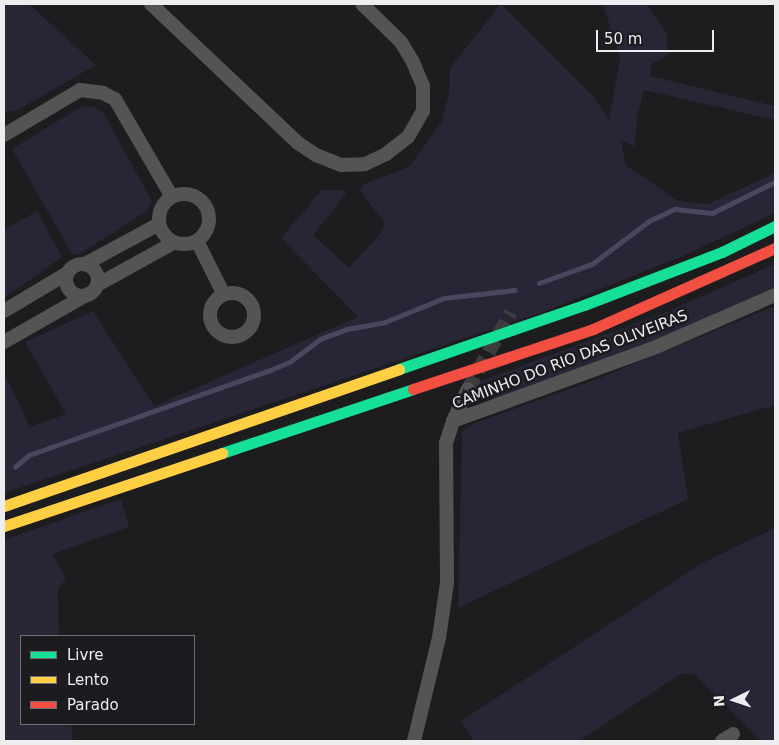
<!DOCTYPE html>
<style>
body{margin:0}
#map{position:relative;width:779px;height:745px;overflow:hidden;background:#1d1c1f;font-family:"DejaVu Sans",sans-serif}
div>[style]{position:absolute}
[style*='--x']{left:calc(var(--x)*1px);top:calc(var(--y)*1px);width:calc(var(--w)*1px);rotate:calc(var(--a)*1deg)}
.green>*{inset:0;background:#272536}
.stream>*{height:4.5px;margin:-2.25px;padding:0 2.25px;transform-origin:2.25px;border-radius:2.25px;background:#4a4660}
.street-tunnel>*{height:14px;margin-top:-7px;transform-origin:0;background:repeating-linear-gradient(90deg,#3c3b3e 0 14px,transparent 0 21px)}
.street>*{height:14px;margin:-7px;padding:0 7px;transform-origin:7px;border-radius:7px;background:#545455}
.street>.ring{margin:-7px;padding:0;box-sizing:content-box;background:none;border:14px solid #545455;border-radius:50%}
.fast>*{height:11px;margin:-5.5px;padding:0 5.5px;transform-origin:5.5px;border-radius:5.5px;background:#16e098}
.slow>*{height:11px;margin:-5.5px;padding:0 5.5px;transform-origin:5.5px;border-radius:5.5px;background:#ffcf43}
.jam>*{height:11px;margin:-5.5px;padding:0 5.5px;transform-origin:5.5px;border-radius:5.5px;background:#f24e42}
span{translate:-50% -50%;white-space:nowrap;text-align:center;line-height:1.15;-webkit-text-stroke:5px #1c1b20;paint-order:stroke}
.street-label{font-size:15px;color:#edecef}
.frame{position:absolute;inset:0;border:5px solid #edecef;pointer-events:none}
.legend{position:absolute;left:20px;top:635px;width:175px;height:90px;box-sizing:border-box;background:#1c1b20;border:1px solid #706f73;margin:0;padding:6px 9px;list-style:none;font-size:15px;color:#edecef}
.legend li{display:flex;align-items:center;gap:10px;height:25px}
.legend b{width:25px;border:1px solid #706f73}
.north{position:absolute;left:709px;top:675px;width:50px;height:50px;-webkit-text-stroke:4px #1c1b20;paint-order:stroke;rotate:266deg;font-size:14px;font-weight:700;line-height:20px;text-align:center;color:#edecef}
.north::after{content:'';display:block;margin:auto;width:18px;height:22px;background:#edecef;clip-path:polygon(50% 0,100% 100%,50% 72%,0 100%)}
.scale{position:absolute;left:596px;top:30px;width:118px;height:22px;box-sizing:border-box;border:2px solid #edecef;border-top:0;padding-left:6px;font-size:15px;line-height:18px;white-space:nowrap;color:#edecef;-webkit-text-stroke:4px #1c1b20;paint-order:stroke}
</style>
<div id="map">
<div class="green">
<div style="clip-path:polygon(4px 4px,29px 4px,96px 65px,16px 111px,4px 112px)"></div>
<div style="clip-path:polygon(501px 4px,593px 96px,609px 120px,620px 58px,603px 4px,647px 4px,667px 34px,668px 55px,652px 64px,650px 76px,775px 106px,775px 120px,644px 90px,637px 117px,635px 146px,621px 141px,626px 165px,678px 201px,708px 204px,775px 173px,775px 213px,685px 255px,549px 310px,4px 493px,4px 372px,30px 427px,66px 414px,25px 342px,93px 311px,154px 406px,358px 317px,281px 238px,322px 190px,344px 190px,346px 194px,313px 235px,349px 268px,380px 234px,385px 223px,360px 191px,364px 184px,409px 167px,441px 123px,449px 92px,450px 68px)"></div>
<div style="clip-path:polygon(82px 106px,94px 107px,103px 112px,152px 201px,147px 211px,78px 255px,72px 254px,12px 149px)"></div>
<div style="clip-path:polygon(37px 211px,62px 257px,4px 298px,4px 230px)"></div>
<div style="clip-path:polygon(775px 264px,775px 287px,673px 334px,498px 400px,471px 388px,473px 384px,666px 312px)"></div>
<div style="clip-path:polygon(775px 306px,775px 405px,678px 433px,688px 499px,458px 608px,462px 431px,474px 423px,592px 381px)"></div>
<div style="clip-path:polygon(121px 499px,129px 527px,53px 554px,66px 579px,58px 588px,59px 636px,21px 636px,21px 724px,71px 724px,73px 741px,5px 741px,4px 540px)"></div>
<div style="clip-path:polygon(775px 528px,775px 741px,762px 741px,694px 674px,681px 674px,579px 741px,474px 741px,461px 721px,704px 562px)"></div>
</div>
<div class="stream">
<div style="--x:539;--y:283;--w:56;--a:-19.7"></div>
<div style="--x:592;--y:264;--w:71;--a:-37"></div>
<div style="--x:649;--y:221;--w:29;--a:-25"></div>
<div style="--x:675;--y:209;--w:37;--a:6"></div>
<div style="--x:712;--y:213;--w:70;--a:-26.2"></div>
<div style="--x:15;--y:467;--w:18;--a:-41"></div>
<div style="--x:29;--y:455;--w:253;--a:-19.4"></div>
<div style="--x:268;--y:371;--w:25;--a:-23"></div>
<div style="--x:291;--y:361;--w:36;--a:-37"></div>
<div style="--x:320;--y:339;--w:29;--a:-20"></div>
<div style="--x:347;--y:329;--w:39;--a:-10"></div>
<div style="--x:385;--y:322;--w:64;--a:-22.1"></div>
<div style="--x:444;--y:298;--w:71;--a:-6.4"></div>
</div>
<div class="street-tunnel">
<div style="--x:468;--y:389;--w:88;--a:-60.8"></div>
</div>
<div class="street">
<div style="--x:151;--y:4;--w:202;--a:43.4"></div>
<div style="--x:298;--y:143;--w:22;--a:34"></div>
<div style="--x:316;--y:155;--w:27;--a:22"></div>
<div style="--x:341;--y:165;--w:24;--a:-2"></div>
<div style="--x:365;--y:164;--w:23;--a:-25"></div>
<div style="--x:386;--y:154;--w:28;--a:-38"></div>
<div style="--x:408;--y:137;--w:30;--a:-60"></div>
<div style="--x:423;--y:111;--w:25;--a:-90"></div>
<div style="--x:423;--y:86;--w:26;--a:-113"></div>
<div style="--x:413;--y:62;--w:23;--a:-121"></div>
<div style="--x:401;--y:42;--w:54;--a:-135.7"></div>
<div style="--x:4;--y:135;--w:88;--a:-30.6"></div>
<div style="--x:80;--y:90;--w:23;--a:7"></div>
<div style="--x:103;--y:93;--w:13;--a:27"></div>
<div style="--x:115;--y:99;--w:113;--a:59.8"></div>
<div class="ring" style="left:159px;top:194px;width:36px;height:36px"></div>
<div style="--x:197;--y:241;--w:60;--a:63.4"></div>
<div style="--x:85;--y:264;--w:84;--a:-28.4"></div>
<div class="ring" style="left:66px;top:264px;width:18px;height:18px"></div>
<div style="--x:97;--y:285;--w:87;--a:-28.9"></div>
<div class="ring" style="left:210px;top:293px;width:30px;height:30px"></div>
<div style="--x:4;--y:311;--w:72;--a:-30.8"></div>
<div style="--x:4;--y:342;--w:97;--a:-29.7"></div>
<div style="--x:453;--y:421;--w:35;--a:-65"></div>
<div style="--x:414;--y:741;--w:106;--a:-76.4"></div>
<div style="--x:439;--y:638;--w:56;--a:-81.7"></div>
<div style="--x:447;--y:583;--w:140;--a:-90.4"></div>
<div style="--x:446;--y:443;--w:23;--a:-72"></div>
<div style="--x:453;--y:421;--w:216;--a:-20"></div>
<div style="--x:656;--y:347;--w:130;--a:-23.6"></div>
<div style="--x:722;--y:741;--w:13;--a:-32"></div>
</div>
<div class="fast">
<div style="--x:399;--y:369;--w:196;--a:-19.1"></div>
<div style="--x:584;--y:305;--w:148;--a:-21"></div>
<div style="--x:722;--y:252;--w:59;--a:-26.1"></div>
<div style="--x:222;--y:453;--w:201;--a:-18.5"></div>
</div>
<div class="slow">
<div style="--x:4;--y:506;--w:418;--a:-19.1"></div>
<div style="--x:4;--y:526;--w:230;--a:-18.5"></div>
</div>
<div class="jam">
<div style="--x:413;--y:389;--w:190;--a:-18.4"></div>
<div style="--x:593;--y:329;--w:199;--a:-24"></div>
</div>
<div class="street-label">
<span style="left:570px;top:360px;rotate:-21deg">CAMINHO DO RIO DAS OLIVEIRAS</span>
</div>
<div class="frame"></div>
<ul class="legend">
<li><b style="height:6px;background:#16e098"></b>Livre</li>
<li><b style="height:6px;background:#ffcf43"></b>Lento</li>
<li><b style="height:6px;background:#f24e42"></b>Parado</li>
</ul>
<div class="north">N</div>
<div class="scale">50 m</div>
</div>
